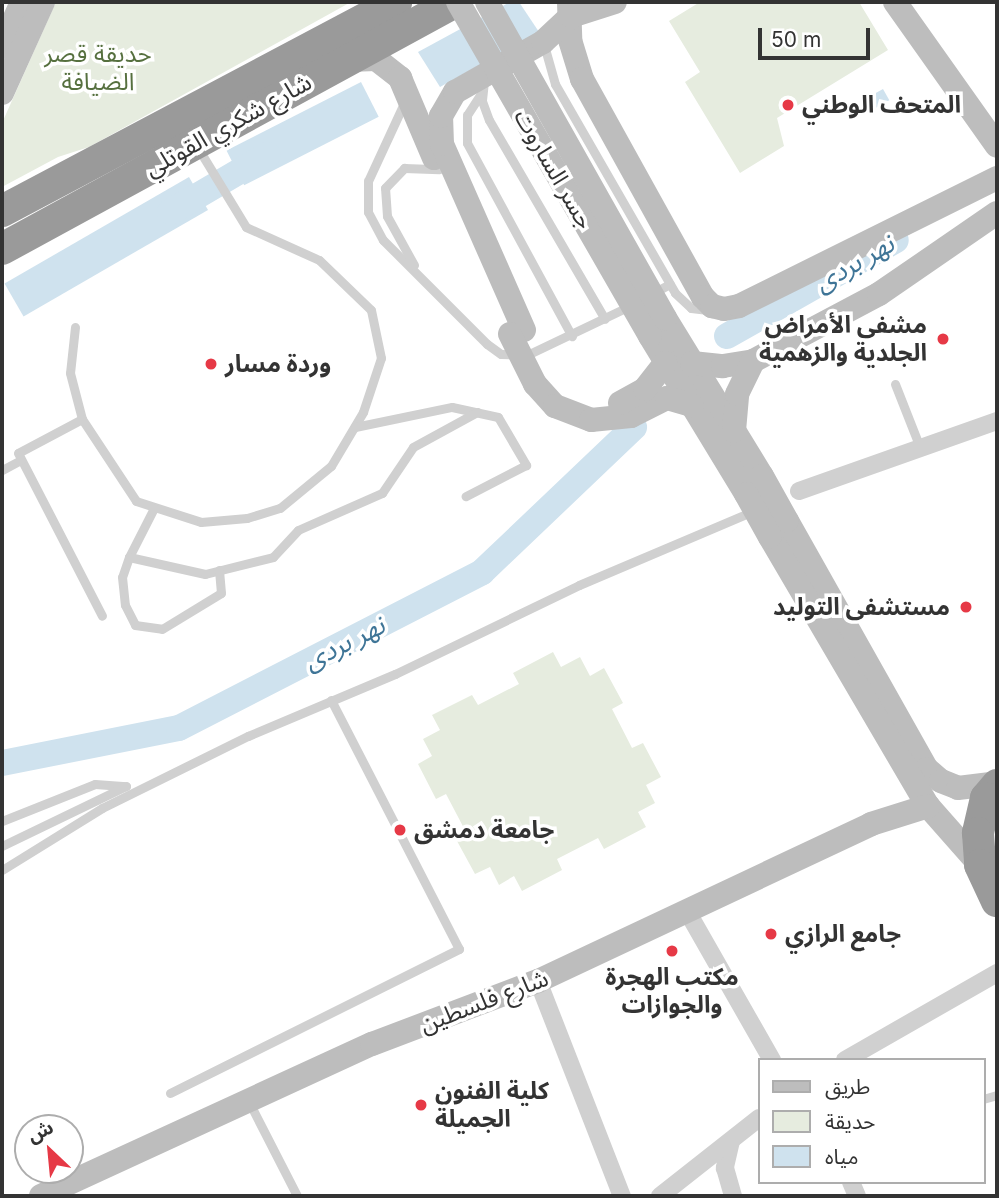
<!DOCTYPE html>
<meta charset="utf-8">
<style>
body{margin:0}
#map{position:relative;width:999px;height:1198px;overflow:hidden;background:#fff;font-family:Inter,"Noto Sans Arabic",sans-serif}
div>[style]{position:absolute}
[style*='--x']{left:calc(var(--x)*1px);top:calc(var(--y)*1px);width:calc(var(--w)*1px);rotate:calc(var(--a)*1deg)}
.green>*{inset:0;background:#e6ecdf}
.water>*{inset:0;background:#cfe2ee;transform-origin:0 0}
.river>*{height:26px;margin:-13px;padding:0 13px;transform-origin:13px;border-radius:13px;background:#cfe2ee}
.lane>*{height:9px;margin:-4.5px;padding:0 4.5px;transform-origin:4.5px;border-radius:4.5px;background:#d0d0d0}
.street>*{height:18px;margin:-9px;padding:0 9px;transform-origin:9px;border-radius:9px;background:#d0d0d0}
.secondary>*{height:24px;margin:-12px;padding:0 12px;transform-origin:12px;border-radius:12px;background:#bdbdbd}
.highway>*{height:32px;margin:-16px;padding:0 16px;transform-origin:16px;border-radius:16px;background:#9a9a9a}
.secondary-bridge>*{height:24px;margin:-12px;padding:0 12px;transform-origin:12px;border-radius:12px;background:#bdbdbd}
.dots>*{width:19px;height:19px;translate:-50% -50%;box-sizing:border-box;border:4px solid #fff;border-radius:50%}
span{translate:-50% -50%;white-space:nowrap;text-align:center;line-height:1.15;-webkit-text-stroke:7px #fff;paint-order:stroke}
.park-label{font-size:24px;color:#56703f}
.poi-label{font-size:24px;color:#333;font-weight:700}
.left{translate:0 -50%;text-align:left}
.right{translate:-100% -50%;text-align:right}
.street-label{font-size:24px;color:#333}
.water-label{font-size:26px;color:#3f7597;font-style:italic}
.frame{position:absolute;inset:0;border:4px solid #333;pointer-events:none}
.legend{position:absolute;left:758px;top:1058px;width:228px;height:126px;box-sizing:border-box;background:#fff;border:2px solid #adadad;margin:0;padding:9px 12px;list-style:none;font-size:21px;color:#333}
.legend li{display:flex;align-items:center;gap:14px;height:35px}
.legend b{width:35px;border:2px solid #adadad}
.north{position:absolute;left:14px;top:1114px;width:70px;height:70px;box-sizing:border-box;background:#fff;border:2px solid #adadad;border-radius:50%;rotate:334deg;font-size:19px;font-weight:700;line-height:28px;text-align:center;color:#333}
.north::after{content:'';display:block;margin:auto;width:24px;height:32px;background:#e63946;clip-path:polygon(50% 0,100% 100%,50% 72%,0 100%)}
.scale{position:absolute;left:758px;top:28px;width:112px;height:32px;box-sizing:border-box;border:4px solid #333;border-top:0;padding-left:9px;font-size:21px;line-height:24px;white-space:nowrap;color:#333;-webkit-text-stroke:5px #fff;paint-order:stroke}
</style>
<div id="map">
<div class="green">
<div style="clip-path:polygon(56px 2px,351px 2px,89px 147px,58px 157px,2px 187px,2px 123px)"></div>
<div style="clip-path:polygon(700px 2px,859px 2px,888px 50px,777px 118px,784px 146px,740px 173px,685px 82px,700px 72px,669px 21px)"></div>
<div style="clip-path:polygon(553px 652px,561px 667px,580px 657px,590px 676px,604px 668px,623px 703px,612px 709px,632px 748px,643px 743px,661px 777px,646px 785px,655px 803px,638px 812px,646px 827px,604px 849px,598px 838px,557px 859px,562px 870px,522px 891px,514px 876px,499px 885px,490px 867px,475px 874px,457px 841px,467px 834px,446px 794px,436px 799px,418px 764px,432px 756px,423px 739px,440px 730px,432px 715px,472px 695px,478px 705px,519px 684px,513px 673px)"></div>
</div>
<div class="water">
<div style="clip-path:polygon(510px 2px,519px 2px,539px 32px,440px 87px,418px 52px)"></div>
<div style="left:361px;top:82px;width:39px;height:151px;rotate:63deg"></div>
<div style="left:883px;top:89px;width:13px;height:27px;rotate:61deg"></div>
<div style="left:189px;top:177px;width:38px;height:213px;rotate:60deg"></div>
</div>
<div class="river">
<div style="--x:170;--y:212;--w:113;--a:-30.4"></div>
<div style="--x:727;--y:336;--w:194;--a:-29.6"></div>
<div style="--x:2;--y:763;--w:180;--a:-11.2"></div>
<div style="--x:179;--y:728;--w:341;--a:-27.2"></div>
<div style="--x:482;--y:572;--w:210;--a:-43.6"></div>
</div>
<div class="lane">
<div style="--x:544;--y:45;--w:41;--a:74.2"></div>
<div style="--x:555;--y:84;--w:241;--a:60.1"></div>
<div style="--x:675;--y:293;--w:22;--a:43"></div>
<div style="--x:691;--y:308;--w:17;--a:7"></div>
<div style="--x:484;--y:81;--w:20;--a:96"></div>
<div style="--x:482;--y:101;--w:20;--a:70"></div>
<div style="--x:489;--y:120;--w:230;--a:59.8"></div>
<div style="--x:482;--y:92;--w:27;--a:123"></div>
<div style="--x:467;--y:115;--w:28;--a:90"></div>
<div style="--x:467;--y:143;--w:220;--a:61.5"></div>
<div style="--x:405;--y:101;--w:88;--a:114.8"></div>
<div style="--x:368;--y:181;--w:31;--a:90"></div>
<div style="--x:368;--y:212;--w:32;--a:62"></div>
<div style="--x:383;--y:240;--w:147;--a:45"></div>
<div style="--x:487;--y:344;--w:17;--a:36"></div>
<div style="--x:501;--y:354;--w:26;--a:2"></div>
<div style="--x:527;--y:355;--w:116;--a:-25.5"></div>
<div style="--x:414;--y:265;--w:56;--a:-118.9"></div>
<div style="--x:387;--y:216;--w:28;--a:-94"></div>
<div style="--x:385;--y:188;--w:28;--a:-46"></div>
<div style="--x:404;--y:168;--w:35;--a:2"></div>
<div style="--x:653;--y:293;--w:19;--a:-28"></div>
<div style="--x:75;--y:327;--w:46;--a:96.2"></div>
<div style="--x:70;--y:373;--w:48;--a:75.4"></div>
<div style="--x:82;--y:419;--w:98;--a:56.6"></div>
<div style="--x:136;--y:501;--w:68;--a:17.9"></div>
<div style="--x:201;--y:522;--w:46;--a:-5"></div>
<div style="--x:247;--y:518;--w:34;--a:-17"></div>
<div style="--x:280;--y:508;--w:66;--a:-39.5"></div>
<div style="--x:331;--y:466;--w:63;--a:-59.3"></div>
<div style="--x:363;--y:412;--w:57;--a:-71.6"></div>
<div style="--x:381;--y:358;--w:49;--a:-101.8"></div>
<div style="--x:371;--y:310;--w:72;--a:-136.1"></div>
<div style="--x:319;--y:260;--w:80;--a:-155.7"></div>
<div style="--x:246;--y:227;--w:92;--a:-121.3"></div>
<div style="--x:895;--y:384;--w:71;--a:68.5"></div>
<div style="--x:82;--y:419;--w:72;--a:152"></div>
<div style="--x:18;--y:453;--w:183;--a:62.7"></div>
<div style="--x:355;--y:427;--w:99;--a:-11.7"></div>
<div style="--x:452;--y:407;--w:47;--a:12.3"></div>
<div style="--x:498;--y:417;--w:56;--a:59.7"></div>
<div style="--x:526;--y:465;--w:68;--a:152.7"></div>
<div style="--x:2;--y:470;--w:21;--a:-28"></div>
<div style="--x:154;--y:508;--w:55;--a:117"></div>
<div style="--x:129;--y:557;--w:78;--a:12.6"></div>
<div style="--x:205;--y:574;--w:70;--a:-14"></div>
<div style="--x:273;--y:557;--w:37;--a:-47"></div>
<div style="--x:298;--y:530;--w:92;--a:-23.8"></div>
<div style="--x:382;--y:493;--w:55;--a:-56"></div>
<div style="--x:413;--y:447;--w:73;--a:-28.7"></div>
<div style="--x:129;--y:557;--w:21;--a:109"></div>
<div style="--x:122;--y:577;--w:28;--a:84"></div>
<div style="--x:125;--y:605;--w:22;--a:63"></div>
<div style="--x:135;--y:625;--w:27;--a:8"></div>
<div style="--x:162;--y:629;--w:69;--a:-31.4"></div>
<div style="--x:221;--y:593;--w:23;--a:-95"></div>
<div style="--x:2;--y:821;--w:100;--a:-21.7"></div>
<div style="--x:95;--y:784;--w:31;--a:4"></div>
<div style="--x:126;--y:786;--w:138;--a:154.2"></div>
<div style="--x:2;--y:870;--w:118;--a:-31.8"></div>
<div style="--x:102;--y:808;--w:163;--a:-26.3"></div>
<div style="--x:248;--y:736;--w:160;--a:-22.9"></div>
<div style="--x:395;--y:674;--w:204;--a:-25.8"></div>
<div style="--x:579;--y:585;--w:189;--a:-23"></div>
<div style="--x:170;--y:1093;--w:323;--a:-26.5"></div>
<div style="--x:459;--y:949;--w:280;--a:-117.2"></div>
<div style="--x:983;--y:1099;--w:15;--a:-16"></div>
<div style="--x:249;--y:1102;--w:106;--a:62.9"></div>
</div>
<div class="street">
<div style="--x:799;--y:491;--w:210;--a:-19.5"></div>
<div style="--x:687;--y:911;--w:172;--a:60.3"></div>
<div style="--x:538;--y:981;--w:231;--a:68.7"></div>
<div style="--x:845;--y:1060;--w:175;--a:-29.8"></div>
<div style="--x:731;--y:1141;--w:28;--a:103"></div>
<div style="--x:725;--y:1168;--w:29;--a:74"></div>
<div style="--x:851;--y:1182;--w:15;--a:67"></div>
<div style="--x:660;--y:1196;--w:126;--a:-38.2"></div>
</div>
<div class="secondary">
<div style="--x:569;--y:2;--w:38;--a:88"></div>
<div style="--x:570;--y:40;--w:41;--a:72.9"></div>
<div style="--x:582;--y:79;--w:249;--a:61"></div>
<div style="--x:703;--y:297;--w:13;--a:45"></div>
<div style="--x:712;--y:306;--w:12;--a:14"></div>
<div style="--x:724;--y:309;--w:15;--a:-11"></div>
<div style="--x:739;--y:306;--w:288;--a:-26.4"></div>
<div style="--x:895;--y:2;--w:176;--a:54.7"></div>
<div style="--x:2;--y:47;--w:49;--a:-66"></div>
<div style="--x:349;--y:60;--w:27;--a:-2"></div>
<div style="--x:376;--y:59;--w:31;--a:38"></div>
<div style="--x:400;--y:78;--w:87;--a:67"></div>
<div style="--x:2;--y:93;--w:100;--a:-65.7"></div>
<div style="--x:665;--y:318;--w:185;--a:58.5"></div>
<div style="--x:524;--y:330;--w:203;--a:-113.8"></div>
<div style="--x:442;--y:144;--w:28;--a:-92"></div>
<div style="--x:441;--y:116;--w:28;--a:-60"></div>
<div style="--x:455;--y:92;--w:101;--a:-29.6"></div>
<div style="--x:543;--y:42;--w:38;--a:-43"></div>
<div style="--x:571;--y:16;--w:46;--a:-17.7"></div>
<div style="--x:650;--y:336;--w:185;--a:58.7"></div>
<div style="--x:692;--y:363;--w:31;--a:6"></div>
<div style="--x:723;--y:366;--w:30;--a:-9"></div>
<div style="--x:753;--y:361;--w:143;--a:-28"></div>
<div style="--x:879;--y:294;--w:143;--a:-34.5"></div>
<div style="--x:535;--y:384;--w:30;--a:48"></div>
<div style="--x:555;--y:406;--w:39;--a:21"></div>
<div style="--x:591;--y:420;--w:40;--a:-5.7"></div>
<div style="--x:631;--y:416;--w:40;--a:-26.6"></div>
<div style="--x:667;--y:398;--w:26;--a:16"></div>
<div style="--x:620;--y:403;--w:29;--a:-29"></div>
<div style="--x:645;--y:389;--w:33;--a:-52"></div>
<div style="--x:734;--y:431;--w:37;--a:-85"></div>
<div style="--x:737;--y:394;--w:37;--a:-64"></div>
<div style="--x:787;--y:521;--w:285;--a:60.6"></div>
<div style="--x:927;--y:769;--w:18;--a:41"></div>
<div style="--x:941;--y:781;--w:18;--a:22"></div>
<div style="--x:958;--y:788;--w:39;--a:-7"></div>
<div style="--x:770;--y:537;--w:312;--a:59.6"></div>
<div style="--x:928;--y:806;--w:79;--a:48.6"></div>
<div style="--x:41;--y:1196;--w:364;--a:-24.7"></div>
<div style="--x:372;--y:1044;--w:178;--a:-20.8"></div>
<div style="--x:538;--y:981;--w:368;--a:-25.2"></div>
<div style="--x:871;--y:824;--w:60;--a:-17.5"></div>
</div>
<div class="highway">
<div style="--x:2;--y:211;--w:446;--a:-27.9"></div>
<div style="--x:2;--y:249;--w:516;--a:-28.6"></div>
<div style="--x:997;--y:785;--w:17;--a:130"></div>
<div style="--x:986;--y:798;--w:36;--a:103"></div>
<div style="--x:978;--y:833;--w:32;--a:86"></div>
<div style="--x:980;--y:865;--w:40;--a:65"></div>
</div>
<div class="secondary-bridge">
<div style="--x:458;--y:2;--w:385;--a:60.1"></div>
<div style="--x:487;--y:2;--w:363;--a:60.6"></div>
<div style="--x:510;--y:334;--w:56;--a:63.4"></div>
<div style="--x:762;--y:476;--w:51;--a:60.9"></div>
<div style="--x:746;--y:494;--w:49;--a:60.8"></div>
</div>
<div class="dots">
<div style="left:788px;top:105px;background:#e63946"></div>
<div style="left:943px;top:339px;background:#e63946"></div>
<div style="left:211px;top:364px;background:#e63946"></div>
<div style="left:966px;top:607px;background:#e63946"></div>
<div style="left:400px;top:830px;background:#e63946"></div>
<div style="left:771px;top:934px;background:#e63946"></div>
<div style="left:672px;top:951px;background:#e63946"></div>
<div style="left:421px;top:1105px;background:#e63946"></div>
</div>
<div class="park-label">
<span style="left:98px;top:68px">حديقة قصر<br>الضيافة</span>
</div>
<div class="poi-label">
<span class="left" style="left:802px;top:105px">المتحف الوطني</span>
<span class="right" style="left:927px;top:339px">مشفى الأمراض<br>الجلدية والزهمية</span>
<span class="left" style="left:225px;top:364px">وردة مسار</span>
<span class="right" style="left:950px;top:607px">مستشفى التوليد</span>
<span class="left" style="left:414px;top:830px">جامعة دمشق</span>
<span class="left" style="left:785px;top:934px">جامع الرازي</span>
<span style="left:672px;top:991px">مكتب الهجرة<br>والجوازات</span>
<span class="left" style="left:435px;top:1105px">كلية الفنون<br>الجميلة</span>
</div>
<div class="street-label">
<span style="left:228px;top:125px;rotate:-29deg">شارع شكري القوتلي</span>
<span style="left:554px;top:169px;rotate:60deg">جسر الساروت</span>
<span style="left:484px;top:1001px;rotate:-21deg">شارع فلسطين</span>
</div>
<div class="water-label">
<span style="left:854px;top:263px;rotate:-30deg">نهر بردى</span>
<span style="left:344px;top:643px;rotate:-27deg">نهر بردى</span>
</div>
<div class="frame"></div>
<ul class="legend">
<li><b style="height:9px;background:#bdbdbd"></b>طريق</li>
<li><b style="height:19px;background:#e6ecdf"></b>حديقة</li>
<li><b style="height:19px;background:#cfe2ee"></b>مياه</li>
</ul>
<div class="north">ش</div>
<div class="scale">50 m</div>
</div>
